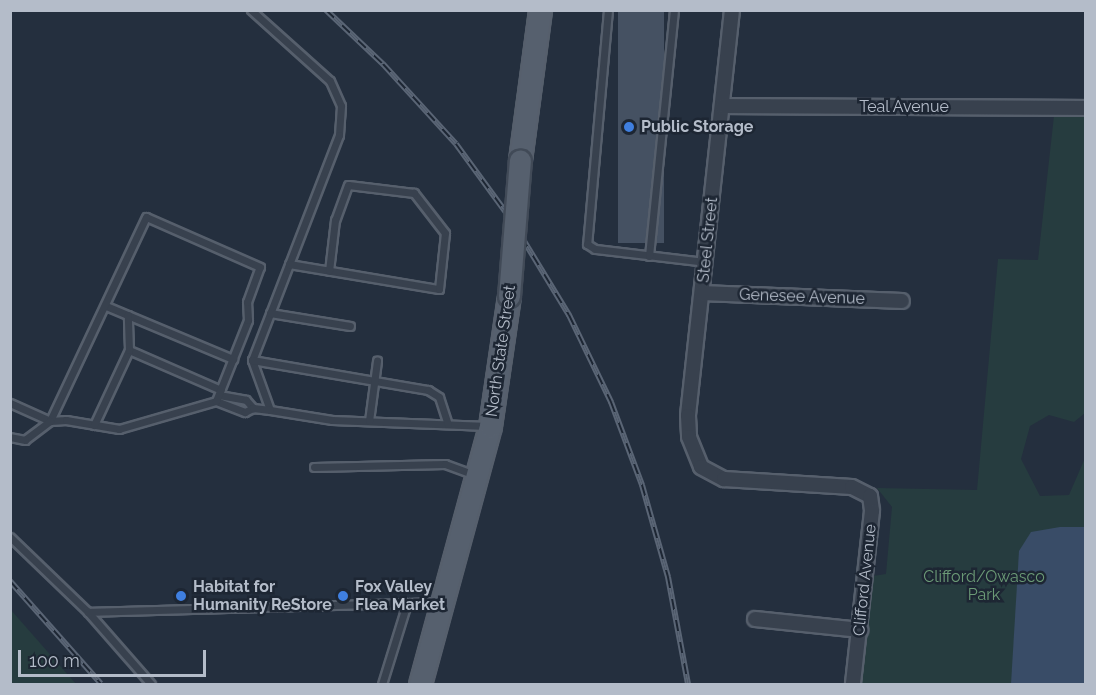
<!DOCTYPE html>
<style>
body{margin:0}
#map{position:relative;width:1096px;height:695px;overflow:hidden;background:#242f3e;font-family:Raleway,sans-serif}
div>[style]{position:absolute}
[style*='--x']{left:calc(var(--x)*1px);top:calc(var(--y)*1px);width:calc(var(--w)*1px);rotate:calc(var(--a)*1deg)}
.green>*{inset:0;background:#263c3f}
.water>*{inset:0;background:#394c67}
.building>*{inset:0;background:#455162;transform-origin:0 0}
.roads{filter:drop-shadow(2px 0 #565f6c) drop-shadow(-2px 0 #565f6c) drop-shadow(0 2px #565f6c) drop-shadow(0 -2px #565f6c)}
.lane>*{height:7px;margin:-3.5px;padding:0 3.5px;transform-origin:3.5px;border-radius:3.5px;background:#38414e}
.street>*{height:14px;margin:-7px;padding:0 7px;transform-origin:7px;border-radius:7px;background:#38414e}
.primary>*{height:21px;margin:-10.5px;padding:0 10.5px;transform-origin:10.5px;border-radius:10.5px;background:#56606e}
.rail>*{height:6px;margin-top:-3px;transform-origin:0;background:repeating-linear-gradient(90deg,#1d2633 0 11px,#5a6575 0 22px);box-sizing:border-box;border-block:2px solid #5a6575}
.bridges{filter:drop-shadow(2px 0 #414a57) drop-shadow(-2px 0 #414a57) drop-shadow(0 2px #414a57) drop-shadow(0 -2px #414a57)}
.primary-bridge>*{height:21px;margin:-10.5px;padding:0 10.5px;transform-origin:10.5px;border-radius:10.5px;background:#56606e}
.dots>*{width:16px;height:16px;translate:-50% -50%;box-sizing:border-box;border:3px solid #1d2633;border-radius:50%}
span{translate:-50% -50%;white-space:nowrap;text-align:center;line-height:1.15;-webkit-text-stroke:5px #1d2633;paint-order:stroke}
.street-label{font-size:16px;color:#b4bcc9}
.poi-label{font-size:16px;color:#b4bcc9;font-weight:700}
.left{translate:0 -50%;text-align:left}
.park-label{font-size:16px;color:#6b9a76}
.frame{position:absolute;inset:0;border:12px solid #b4bcc9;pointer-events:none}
.scale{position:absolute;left:18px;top:650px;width:188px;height:27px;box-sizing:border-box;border:3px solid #b4bcc9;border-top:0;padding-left:8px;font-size:18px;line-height:21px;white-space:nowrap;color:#b4bcc9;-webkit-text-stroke:4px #1d2633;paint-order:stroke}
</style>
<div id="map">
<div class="green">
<div style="clip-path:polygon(1054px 116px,1085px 116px,1085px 413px,1074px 422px,1049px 415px,1030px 426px,1021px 459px,1040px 496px,1069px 495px,1085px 458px,1085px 684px,860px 684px,873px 576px,886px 574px,892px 507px,877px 488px,977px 490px,998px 259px,1038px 260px)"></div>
<div style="clip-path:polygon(10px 610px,11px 610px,76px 684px,11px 684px)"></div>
</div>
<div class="water">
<div style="clip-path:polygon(1060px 527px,1085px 527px,1085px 684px,1011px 684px,1019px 551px,1031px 532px)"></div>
</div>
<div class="building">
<div style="left:618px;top:10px;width:46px;height:233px"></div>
</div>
<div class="roads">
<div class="lane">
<div style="--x:251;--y:10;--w:106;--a:41.9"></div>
<div style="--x:330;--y:81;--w:27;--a:66"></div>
<div style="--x:341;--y:106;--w:29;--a:94"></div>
<div style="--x:339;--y:135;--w:241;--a:111.1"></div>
<div style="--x:252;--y:360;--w:53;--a:70.2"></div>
<div style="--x:270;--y:410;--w:63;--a:9.2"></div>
<div style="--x:332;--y:420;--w:156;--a:2.2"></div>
<div style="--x:608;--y:10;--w:235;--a:95.1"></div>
<div style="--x:587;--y:244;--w:9;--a:32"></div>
<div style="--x:595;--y:249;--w:111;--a:6.7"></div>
<div style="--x:649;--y:256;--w:247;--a:-84.2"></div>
<div style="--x:289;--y:264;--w:152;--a:9.5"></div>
<div style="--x:439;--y:289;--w:56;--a:-83.9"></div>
<div style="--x:445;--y:233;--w:51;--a:-127.8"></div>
<div style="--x:414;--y:193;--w:66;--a:-173.1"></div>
<div style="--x:348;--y:185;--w:37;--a:110"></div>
<div style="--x:335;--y:220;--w:51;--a:96.7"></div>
<div style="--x:106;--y:306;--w:138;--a:22.7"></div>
<div style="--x:270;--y:313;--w:81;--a:9.2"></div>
<div style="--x:129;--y:350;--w:100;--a:23.5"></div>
<div style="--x:252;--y:360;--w:179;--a:9.7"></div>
<div style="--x:428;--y:390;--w:13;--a:32"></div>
<div style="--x:439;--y:397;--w:28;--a:72"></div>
<div style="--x:219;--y:395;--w:27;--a:10"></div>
<div style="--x:246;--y:400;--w:11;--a:49"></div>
<div style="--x:216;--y:401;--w:31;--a:21"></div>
<div style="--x:245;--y:412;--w:9;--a:-27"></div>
<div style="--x:253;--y:408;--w:17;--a:7"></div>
<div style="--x:10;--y:403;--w:44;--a:24.2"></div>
<div style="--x:50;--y:421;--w:16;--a:-4"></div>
<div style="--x:66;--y:420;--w:54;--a:9.6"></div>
<div style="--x:119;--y:429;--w:101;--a:-16.1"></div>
<div style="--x:216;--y:401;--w:87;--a:-68.4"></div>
<div style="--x:248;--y:320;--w:18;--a:-93"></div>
<div style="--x:247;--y:302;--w:37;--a:-70"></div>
<div style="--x:260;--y:267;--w:124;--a:-156.3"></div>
<div style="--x:146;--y:217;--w:225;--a:115.2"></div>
<div style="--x:50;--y:421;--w:31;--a:143"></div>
<div style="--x:25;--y:440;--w:15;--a:-169"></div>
<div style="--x:369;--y:421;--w:61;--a:-82.4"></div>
<div style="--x:94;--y:425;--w:83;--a:-65"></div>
<div style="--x:129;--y:350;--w:35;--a:-92"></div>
<div style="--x:314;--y:467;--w:131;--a:-1.3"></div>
<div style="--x:445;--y:464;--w:32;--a:20"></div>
<div style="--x:10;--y:537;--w:108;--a:43.9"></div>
<div style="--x:151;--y:684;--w:96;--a:-131.2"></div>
<div style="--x:88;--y:612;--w:352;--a:-1.6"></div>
<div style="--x:382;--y:684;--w:85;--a:-72.8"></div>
</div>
<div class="street">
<div style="--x:732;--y:10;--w:408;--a:96.2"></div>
<div style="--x:688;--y:416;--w:21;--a:87"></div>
<div style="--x:689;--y:437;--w:32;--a:68"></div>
<div style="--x:701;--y:467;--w:26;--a:28"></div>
<div style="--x:724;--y:479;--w:128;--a:3.6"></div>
<div style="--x:852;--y:487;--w:20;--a:27"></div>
<div style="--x:870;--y:496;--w:15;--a:82"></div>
<div style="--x:872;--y:511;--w:174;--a:96.3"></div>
<div style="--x:723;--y:106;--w:363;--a:0.3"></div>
<div style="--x:702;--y:293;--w:200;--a:2.3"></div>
<div style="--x:755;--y:619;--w:106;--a:6"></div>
</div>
<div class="primary">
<div style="--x:520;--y:160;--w:151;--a:-82.4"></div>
<div style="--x:420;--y:684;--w:267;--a:-74.8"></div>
<div style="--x:490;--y:426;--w:131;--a:-81.7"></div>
</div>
</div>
<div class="rail">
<div style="--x:326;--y:10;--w:79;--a:43.5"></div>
<div style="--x:383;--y:64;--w:108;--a:47.6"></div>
<div style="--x:456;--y:144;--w:92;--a:53.9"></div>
<div style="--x:510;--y:218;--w:114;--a:58.7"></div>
<div style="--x:569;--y:315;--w:97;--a:64.2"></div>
<div style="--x:611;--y:402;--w:89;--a:69.5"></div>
<div style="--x:642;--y:485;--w:96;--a:74.2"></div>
<div style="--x:668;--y:577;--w:109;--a:79.4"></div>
<div style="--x:10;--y:581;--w:137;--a:48.5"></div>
</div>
<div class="bridges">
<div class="primary-bridge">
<div style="--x:509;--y:296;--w:136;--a:-85.4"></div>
</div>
</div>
<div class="dots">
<div style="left:629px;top:127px;background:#3f7fe0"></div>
<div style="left:181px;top:596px;background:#3f7fe0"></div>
<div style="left:343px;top:596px;background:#3f7fe0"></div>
</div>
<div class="street-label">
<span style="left:904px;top:107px">Teal Avenue</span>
<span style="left:708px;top:240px;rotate:-84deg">Steel Street</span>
<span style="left:802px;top:297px;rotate:2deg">Genesee Avenue</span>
<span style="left:501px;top:351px;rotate:-82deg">North State Street</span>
<span style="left:865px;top:580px;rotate:-84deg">Clifford Avenue</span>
</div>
<div class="poi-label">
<span class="left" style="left:641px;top:127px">Public Storage</span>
<span class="left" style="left:193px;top:596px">Habitat for<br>Humanity ReStore</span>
<span class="left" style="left:355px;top:596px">Fox Valley<br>Flea Market</span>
</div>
<div class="park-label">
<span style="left:984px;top:586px">Clifford/Owasco<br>Park</span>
</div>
<div class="frame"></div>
<div class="scale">100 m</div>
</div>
